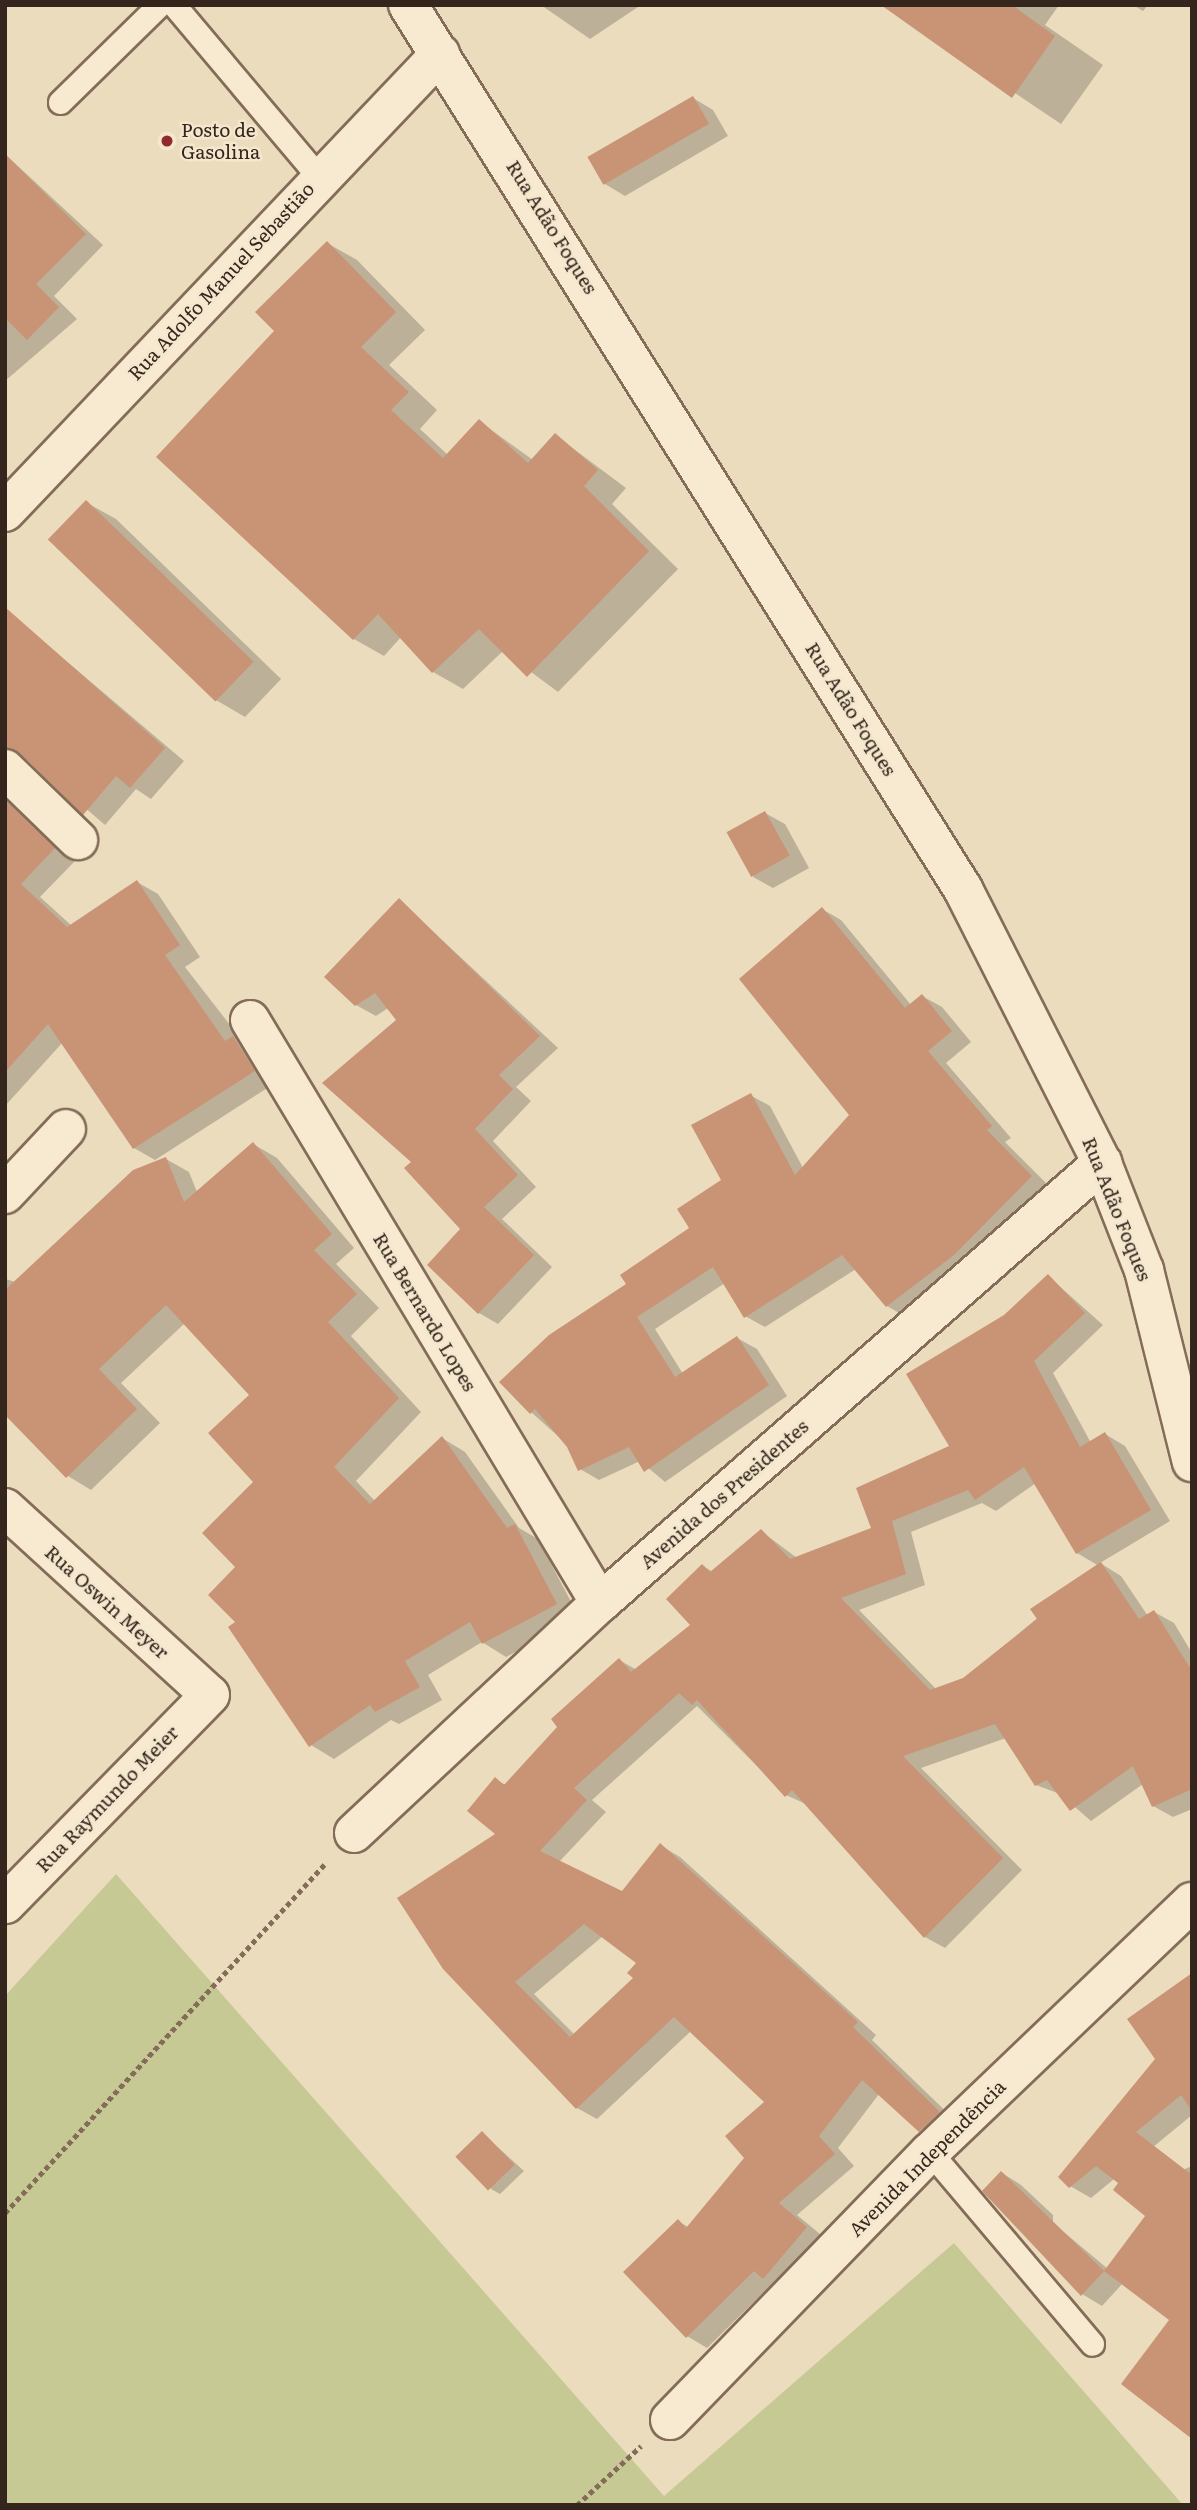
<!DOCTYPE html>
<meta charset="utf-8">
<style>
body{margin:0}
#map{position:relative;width:1197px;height:2510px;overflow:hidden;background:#ecdcbe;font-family:Literata,serif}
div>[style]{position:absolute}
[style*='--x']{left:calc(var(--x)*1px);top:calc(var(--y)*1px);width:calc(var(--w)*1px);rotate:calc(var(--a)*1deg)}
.green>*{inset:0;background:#c6c993}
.shadow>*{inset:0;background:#0003}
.building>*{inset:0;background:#c99375;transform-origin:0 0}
.path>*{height:4.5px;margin-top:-2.25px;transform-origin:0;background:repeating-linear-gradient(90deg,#846c58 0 5px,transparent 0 8.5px)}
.roads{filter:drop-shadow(2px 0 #846c58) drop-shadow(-2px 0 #846c58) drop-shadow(0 2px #846c58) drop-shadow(0 -2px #846c58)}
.lane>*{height:23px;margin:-11.5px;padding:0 11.5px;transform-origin:11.5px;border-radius:11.5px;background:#f7ead1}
.street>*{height:38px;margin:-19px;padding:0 19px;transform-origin:19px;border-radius:19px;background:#f7ead1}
.secondary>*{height:38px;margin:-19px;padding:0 19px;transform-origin:19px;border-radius:19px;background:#f7ead1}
.dots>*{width:19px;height:19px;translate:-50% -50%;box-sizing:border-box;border:4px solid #f4e7ce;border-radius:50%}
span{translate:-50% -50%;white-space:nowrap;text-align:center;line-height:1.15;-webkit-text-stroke:5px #f4e7ce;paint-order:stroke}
.poi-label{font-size:19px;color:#34261c}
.left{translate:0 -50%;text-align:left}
.street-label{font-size:19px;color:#34261c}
.frame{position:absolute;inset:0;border:7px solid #34261c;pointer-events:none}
</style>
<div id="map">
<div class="green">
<div style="clip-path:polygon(116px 1874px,664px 2496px,954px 2243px,1183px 2505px,5px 2505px,5px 1996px)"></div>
</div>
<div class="shadow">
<div style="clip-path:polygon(541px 5px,641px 5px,590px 39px)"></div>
<div style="clip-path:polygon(884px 5px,1059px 5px,1045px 25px,1103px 65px,1061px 124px)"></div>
<div style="clip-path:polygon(1133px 5px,1148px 5px,1143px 11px)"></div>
<div style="clip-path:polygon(693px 98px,713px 110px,728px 136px,625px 196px,605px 184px,591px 159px)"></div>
<div style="clip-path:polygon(5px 154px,103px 245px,54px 296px,77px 319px,5px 381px)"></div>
<div style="clip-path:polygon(327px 243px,357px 260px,425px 330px,389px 365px,437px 410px,420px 429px,448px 455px,479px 421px,533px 460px,555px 435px,626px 488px,612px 504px,678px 569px,558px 692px,503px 651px,463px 689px,433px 672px,401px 637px,384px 656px,354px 639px,159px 456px,276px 331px)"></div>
<div style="clip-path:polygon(87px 503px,116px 519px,281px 679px,245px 717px,216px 700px)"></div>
<div style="clip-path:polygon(5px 609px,184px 761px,151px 799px,136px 789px,105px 825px,31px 761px,22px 759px,5px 775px)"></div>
<div style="clip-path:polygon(5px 781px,10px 798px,75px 861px,40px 897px,72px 926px,137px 882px,158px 894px,200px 957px,185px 967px,275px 1083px,155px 1160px,134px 1148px,63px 1042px,5px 1106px)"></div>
<div style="clip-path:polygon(765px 813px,785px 824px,809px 868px,773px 888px,753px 877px)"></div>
<div style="clip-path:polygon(399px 900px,558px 1048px,516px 1087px,531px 1101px,493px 1141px,536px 1187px,502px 1219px,552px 1267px,498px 1324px,479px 1313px,463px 1229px,413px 1162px,398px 1021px,388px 1008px,376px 1016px,356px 1005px)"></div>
<div style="clip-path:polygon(822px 909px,841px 920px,911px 1005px,922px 996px,942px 1007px,971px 1042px,946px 1063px,1011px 1138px,1005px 1142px,1051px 1188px,906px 1317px,887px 1306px,856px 1269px,765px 1327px,745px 1316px,725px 1283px,655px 1329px,683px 1374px,737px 1338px,757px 1349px,787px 1396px,665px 1482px,640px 1461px,599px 1480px,580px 1469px,569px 1446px,531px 1412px,628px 1285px,691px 1229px,723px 1181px,750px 1095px,770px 1106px,803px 1168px,851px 1115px)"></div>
<div style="clip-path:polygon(253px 1144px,277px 1158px,354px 1248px,336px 1264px,379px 1308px,351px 1336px,421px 1412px,356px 1481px,375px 1501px,442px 1438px,465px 1452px,519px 1528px,538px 1539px,579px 1617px,506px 1657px,482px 1642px,428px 1675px,442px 1700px,399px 1724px,391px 1720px,334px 1759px,311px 1745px,238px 1622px,237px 1567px,256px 1482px,251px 1395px,185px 1323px,121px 1383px,160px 1423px,91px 1490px,68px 1476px,5px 1412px,5px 1279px,16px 1282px,166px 1159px,189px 1172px,197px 1192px)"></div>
<div style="clip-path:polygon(evenodd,1048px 1276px,1103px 1325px,1053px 1373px,1091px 1443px,1105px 1434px,1125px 1446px,1170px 1521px,1100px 1563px,1121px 1576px,1148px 1616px,1154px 1612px,1174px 1623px,1192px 1653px,1192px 1809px,1173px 1817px,1153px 1806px,1143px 1784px,1091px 1821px,1060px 1794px,1036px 1785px,1006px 1738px,921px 1768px,1022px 1870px,945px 1948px,925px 1937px,808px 1805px,786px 1795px,697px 1706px,592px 1800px,606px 1812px,559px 1862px,622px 1893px,660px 1845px,680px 1857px,876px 2035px,872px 2040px,959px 2124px,940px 2142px,879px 2094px,838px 2148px,854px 2166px,797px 2215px,826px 2239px,784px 2289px,773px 2283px,707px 2348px,687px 2336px,678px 2221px,688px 2227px,746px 2158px,766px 2102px,691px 2031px,597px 2119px,577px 2108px,445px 1968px,498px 1835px,496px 1780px,506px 1785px,619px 1660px,637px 1670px,692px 1625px,703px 1566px,713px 1572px,761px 1531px,797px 1558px,873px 1529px,951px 1447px,1006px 1316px,1048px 1276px,1036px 1483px,1077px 1553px,1099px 1566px,964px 1680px,936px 1689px,859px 1610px,925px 1585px,911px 1532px,982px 1503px,996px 1511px,1036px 1483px,1048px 1276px,603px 1936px,638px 1963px,636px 1979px,575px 2035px,534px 1994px,603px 1936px)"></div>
<div style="clip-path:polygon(1192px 1975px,1192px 2115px,1091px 2198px,1070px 2186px,1158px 2059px)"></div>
<div style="clip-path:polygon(482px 2133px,524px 2171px,500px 2194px,491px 2189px)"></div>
<div style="clip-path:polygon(1192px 2166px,1192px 2436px,1172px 2320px,1123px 2283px,1102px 2306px,1082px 2294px,984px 2191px,1002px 2173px,1021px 2185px,1053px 2215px,1053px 2223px,1108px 2269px,1148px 2216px,1122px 2195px)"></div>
</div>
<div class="building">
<div style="clip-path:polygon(881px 5px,1012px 5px,1055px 36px,1012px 98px)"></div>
<div style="left:693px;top:96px;width:32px;height:122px;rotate:60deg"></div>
<div style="clip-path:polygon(5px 154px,86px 234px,36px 284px,59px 307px,27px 340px,5px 318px)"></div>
<div style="clip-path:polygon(327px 241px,396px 312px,361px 347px,409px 392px,391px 410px,443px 458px,479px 419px,528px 463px,555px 433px,598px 470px,584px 486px,649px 551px,527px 677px,479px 629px,432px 673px,378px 614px,353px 640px,156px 457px,274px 331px,255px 312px)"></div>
<div style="left:86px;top:500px;width:233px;height:55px;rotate:44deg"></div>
<div style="clip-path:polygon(5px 607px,165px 748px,130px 788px,116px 776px,83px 815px,20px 753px,5px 748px)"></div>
<div style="clip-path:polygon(5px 800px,55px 848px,21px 884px,67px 927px,137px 880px,180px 945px,165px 955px,225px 1041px,233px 1036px,255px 1071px,133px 1149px,48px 1024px,5px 1072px)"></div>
<div style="left:765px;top:811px;width:51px;height:44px;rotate:61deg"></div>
<div style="clip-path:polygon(399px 898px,540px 1036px,499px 1075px,513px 1089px,475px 1129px,518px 1175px,484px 1207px,534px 1255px,478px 1314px,427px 1265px,460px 1229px,404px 1168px,411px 1162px,322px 1083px,396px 1020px,375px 993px,355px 1006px,324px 977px)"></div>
<div style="clip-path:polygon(822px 907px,905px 1008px,922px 994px,952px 1031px,928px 1051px,992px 1126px,987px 1130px,1032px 1176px,954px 1255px,886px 1307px,842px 1255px,744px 1318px,713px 1267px,637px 1317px,675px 1377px,737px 1336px,769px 1385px,644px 1472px,629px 1447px,578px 1471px,567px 1447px,535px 1409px,530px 1414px,499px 1382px,549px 1335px,626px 1284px,620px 1275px,689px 1228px,677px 1209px,721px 1180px,691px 1125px,751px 1093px,795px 1175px,849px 1115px,739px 979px)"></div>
<div style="clip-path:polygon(253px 1142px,332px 1234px,314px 1250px,357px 1294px,328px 1322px,399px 1398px,334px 1467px,370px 1504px,442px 1436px,507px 1528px,515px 1524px,557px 1604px,482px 1644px,470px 1622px,405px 1661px,420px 1687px,375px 1712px,370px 1705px,309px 1747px,228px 1627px,235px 1622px,208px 1595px,235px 1567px,202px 1533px,253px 1482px,208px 1433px,249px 1395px,166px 1305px,99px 1369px,137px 1409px,66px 1478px,5px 1415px,5px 1290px,133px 1170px,166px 1157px,184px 1202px)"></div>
<div style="clip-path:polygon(evenodd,1048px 1274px,1085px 1313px,1034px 1361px,1080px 1447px,1105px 1432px,1151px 1510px,1076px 1554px,1024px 1467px,975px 1500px,968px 1490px,892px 1521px,906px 1574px,841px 1598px,930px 1690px,963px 1678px,1037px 1619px,1030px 1609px,1101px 1562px,1139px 1619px,1154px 1610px,1192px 1671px,1192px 1789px,1152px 1807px,1133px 1766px,1070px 1811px,1047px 1780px,1035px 1786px,995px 1724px,903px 1756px,1003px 1858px,924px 1938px,792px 1790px,785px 1797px,697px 1700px,692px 1705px,679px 1693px,574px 1788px,587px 1800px,540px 1851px,622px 1891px,660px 1843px,858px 2022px,853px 2027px,940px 2112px,919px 2132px,862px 2080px,819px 2136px,835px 2154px,779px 2203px,807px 2227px,763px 2279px,754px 2271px,686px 2338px,623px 2272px,678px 2219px,686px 2228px,744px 2158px,725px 2136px,764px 2102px,674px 2017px,576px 2109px,443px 1969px,397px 1898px,495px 1834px,467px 1811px,495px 1777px,504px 1785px,557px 1727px,551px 1719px,619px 1658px,631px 1672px,690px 1625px,666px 1599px,702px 1564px,710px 1572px,761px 1529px,790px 1559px,871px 1528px,856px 1488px,949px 1446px,906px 1374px,1004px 1315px,1048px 1274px,584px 1924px,636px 1963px,627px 1973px,633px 1978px,570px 2037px,515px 1982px,584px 1924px)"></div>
<div style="clip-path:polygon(1192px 1973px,1192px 2111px,1181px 2095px,1136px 2132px,1192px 2175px,1192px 2439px,1121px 2384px,1169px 2320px,1104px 2271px,1145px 2216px,1113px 2190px,1118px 2183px,1096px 2166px,1069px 2188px,1058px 2177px,1155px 2059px,1127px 2019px)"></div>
<div style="left:482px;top:2131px;width:47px;height:37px;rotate:46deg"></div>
<div style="clip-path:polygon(1001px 2171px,1104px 2271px,1081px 2296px,982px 2191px)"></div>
</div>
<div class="path">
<div style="--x:5;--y:2213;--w:475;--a:-47.5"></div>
<div style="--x:577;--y:2505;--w:87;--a:-42.7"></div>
</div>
<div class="roads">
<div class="lane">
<div style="--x:174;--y:5;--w:225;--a:49.9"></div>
<div style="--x:60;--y:102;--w:139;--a:-44.4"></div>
<div style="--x:930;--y:2152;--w:251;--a:49.8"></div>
</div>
<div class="street">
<div style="--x:5;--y:512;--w:632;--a:-46.48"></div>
<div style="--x:5;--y:769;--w:102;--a:44.2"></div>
<div style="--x:250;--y:1020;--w:680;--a:59.02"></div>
<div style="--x:5;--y:1194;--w:89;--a:-46.8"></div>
<div style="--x:5;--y:1508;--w:277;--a:42.4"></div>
<div style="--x:210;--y:1695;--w:293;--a:134.4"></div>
<div style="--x:354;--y:1833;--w:337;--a:-43.1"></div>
<div style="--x:600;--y:1603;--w:668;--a:-41.23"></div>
<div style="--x:670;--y:2420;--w:373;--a:-45.9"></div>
<div style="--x:930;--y:2152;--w:362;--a:-43.7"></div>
</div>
<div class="secondary">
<div style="--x:408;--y:5;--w:1044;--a:57.88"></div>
<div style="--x:963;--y:889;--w:307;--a:63.1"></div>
<div style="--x:1102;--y:1163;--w:115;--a:68.6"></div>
<div style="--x:1144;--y:1270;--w:198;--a:76"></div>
</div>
</div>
<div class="dots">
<div style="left:167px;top:141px;background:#912930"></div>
</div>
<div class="poi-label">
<span class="left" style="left:181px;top:141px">Posto de<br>Gasolina</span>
</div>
<div class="street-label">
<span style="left:552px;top:227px;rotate:58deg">Rua Adão Foques</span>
<span style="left:221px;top:281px;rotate:-47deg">Rua Adolfo Manuel Sebastião</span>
<span style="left:851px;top:709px;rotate:58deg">Rua Adão Foques</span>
<span style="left:1117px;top:1209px;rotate:68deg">Rua Adão Foques</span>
<span style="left:425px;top:1312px;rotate:59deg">Rua Bernardo Lopes</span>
<span style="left:724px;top:1494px;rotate:-41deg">Avenida dos Presidentes</span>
<span style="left:107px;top:1602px;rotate:42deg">Rua Oswin Meyer</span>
<span style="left:107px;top:1799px;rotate:-46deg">Rua Raymundo Meier</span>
<span style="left:927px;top:2158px;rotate:-45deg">Avenida Independência</span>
</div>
<div class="frame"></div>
</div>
